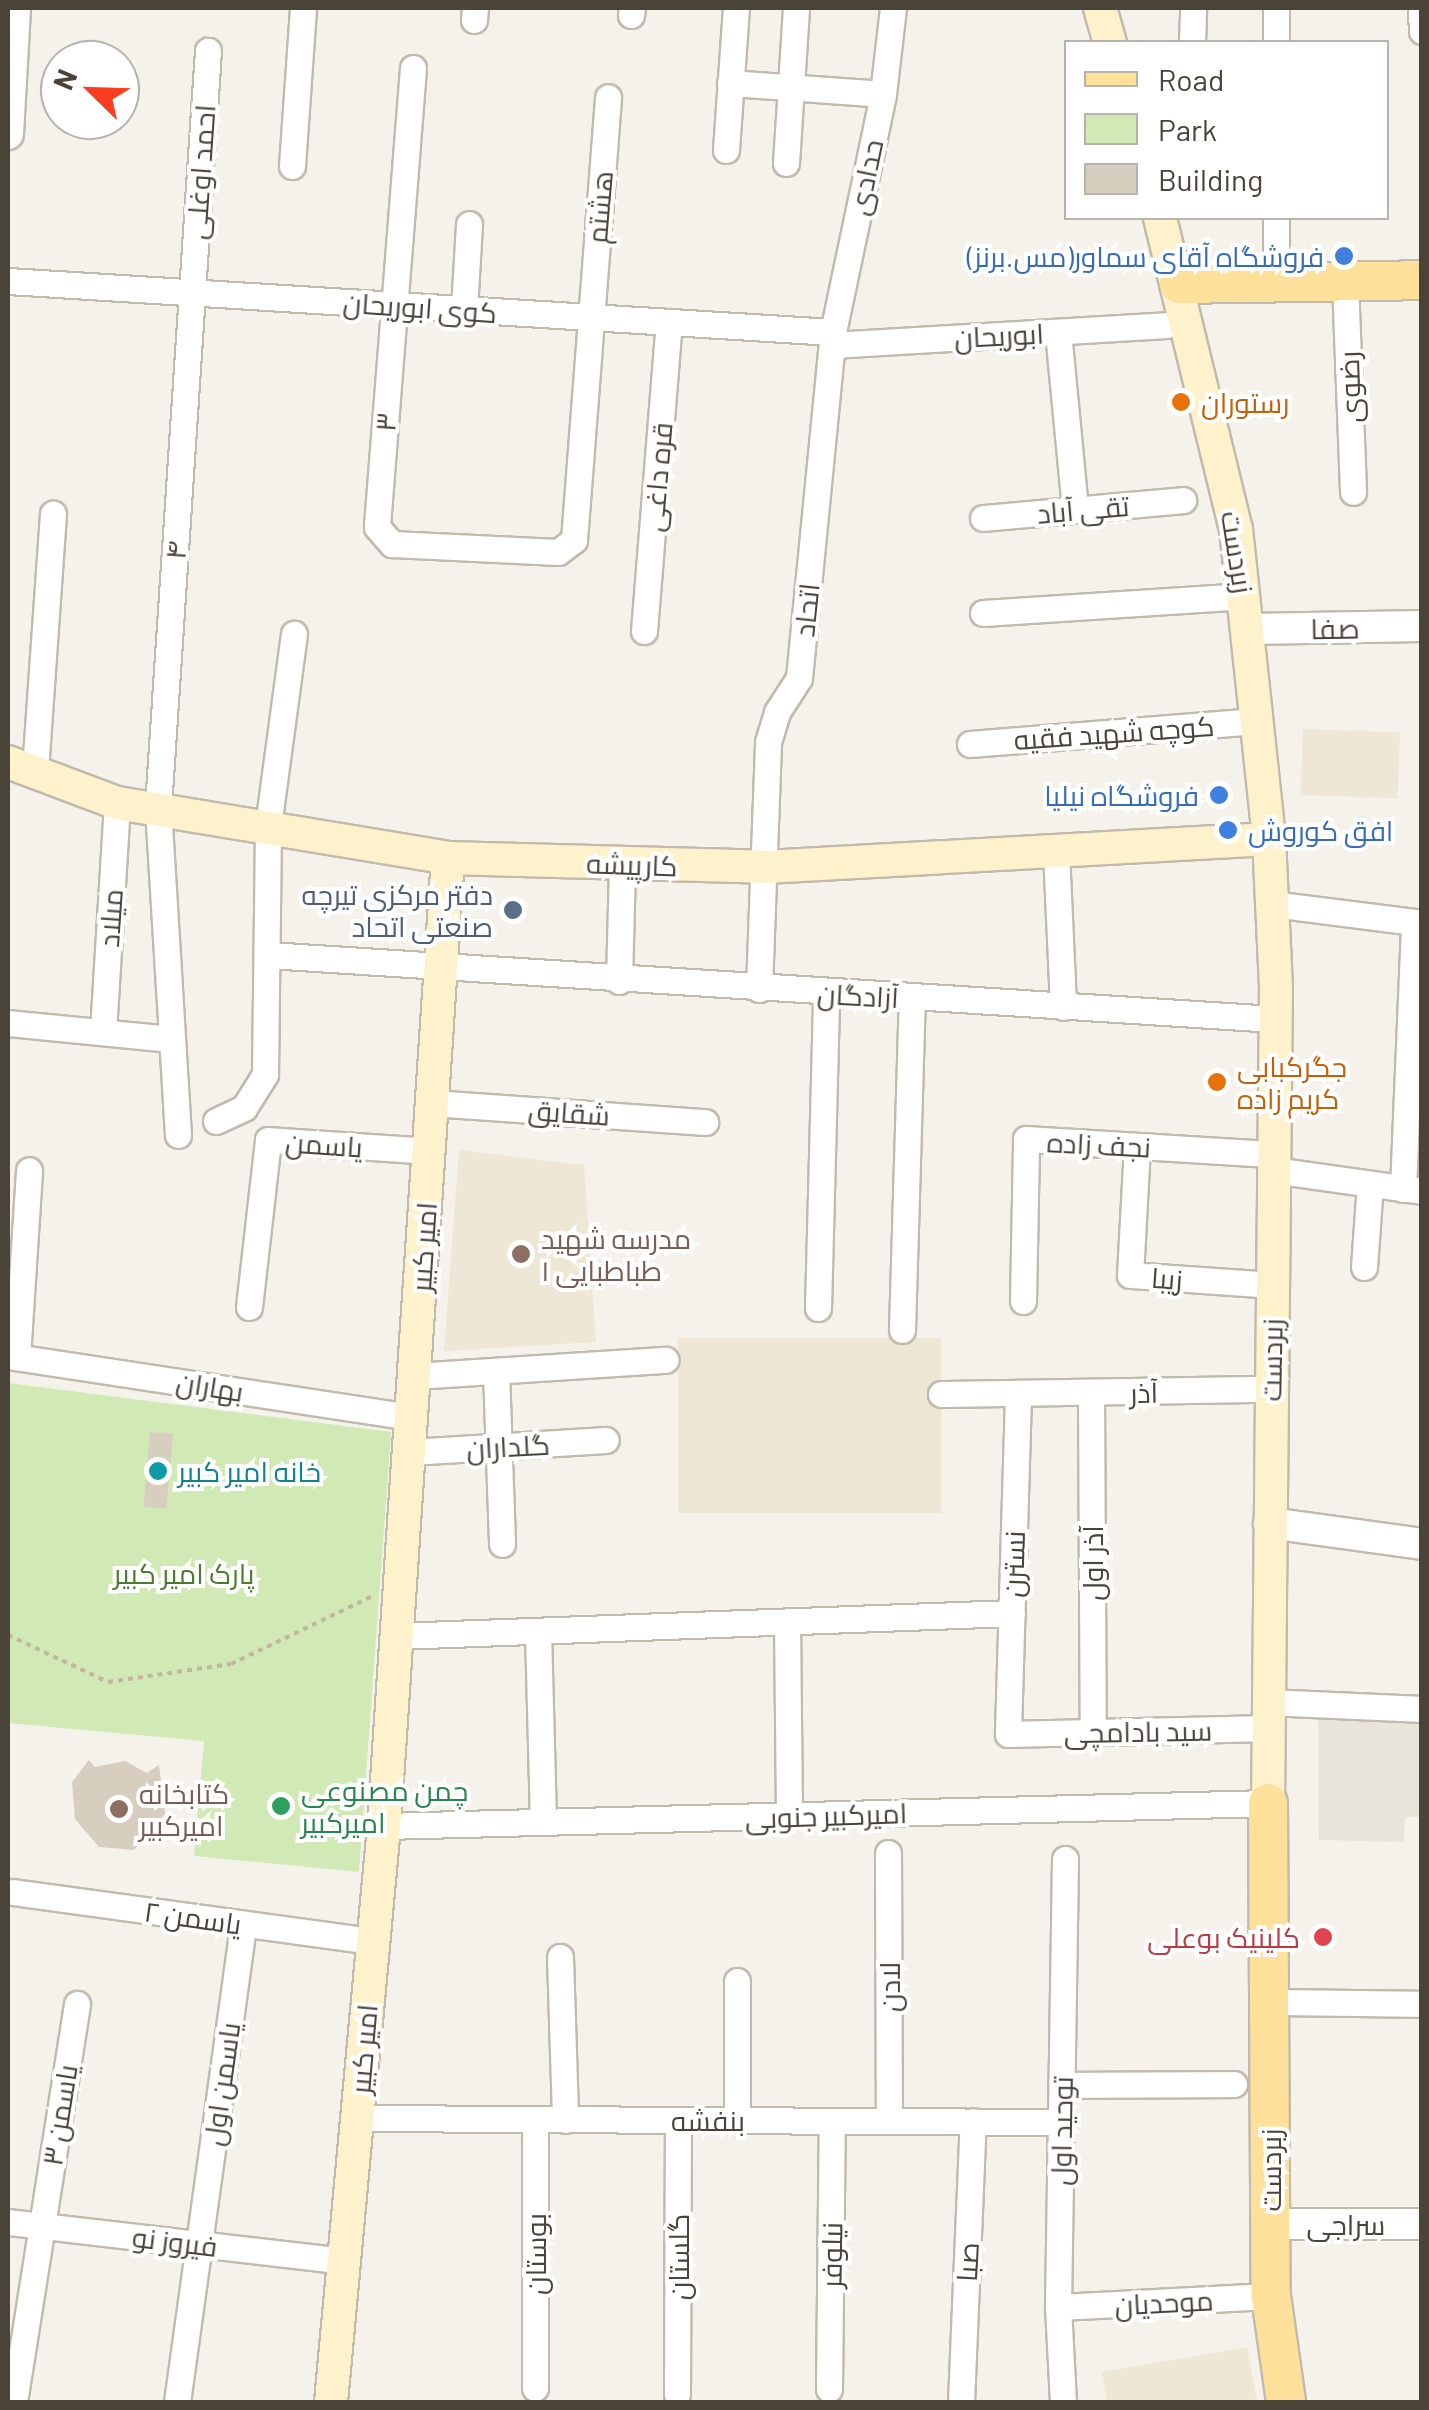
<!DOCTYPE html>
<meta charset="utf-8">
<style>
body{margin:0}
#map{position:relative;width:1429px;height:2410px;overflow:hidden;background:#f5f2eb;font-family:Barlow,Cairo,sans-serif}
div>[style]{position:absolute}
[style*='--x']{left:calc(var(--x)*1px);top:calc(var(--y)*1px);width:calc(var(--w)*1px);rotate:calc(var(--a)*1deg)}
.residential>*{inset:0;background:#e9e4d9}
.education>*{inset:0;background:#eee7d5;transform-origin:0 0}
.green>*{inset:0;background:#d1e9b4}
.building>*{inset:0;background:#d7cec0;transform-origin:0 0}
.path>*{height:4px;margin-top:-2px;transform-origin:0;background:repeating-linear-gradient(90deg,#c3b59e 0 5px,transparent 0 10px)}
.roads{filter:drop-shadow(2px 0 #c1baad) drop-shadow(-2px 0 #c1baad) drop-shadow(0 2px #c1baad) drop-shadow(0 -2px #c1baad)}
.minor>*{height:25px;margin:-12.5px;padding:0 12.5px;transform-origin:12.5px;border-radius:12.5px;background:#fff}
.tertiary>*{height:30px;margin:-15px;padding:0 15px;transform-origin:15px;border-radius:15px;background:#fff}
.secondary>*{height:32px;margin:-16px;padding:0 16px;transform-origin:16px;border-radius:16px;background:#fef2cc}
.primary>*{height:38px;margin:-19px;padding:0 19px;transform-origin:19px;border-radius:19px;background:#fde19b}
.dots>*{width:28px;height:28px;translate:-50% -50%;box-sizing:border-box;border:5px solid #fff;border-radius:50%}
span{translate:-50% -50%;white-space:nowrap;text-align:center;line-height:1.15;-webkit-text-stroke:8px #fff;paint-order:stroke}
.street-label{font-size:28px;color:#494338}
.shop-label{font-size:28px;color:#366cbe}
.right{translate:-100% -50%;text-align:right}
.left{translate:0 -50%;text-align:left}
.food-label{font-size:28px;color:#c56008}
.service-label{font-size:28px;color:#4e5e75}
.education-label{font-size:28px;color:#785e54}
.culture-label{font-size:28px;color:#0d838f}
.park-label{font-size:28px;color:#4a7c2b}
.leisure-label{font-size:28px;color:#27864d}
.health-label{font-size:28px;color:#be3a42}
.frame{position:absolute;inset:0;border:10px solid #494338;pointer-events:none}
.legend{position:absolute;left:1064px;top:40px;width:325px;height:180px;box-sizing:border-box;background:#fff;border:2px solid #b6b4af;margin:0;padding:12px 18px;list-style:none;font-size:30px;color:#494338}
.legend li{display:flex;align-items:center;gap:20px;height:50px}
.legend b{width:50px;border:2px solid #b6b4af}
.north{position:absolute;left:40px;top:40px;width:100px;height:100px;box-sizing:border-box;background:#fff;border:2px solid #b6b4af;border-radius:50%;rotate:293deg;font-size:28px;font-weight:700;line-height:40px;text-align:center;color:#494338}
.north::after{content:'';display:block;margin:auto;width:35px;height:45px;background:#f93d1e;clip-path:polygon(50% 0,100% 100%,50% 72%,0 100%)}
</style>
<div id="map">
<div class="residential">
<div style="clip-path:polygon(1318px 1709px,1421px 1715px,1421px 1817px,1405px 1817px,1404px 1842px,1319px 1840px)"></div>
</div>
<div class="education">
<div style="left:1303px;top:729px;width:97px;height:66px;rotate:2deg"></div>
<div style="clip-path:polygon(459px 1150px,584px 1165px,596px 1342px,444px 1351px)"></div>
<div style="left:941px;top:1338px;width:175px;height:263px;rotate:90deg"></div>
<div style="clip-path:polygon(1247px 2347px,1257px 2402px,1107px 2402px,1102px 2372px)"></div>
</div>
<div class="green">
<div style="clip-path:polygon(8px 1383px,391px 1432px,359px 1872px,194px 1856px,204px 1741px,8px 1723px)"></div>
</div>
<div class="building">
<div style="left:150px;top:1432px;width:23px;height:75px;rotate:5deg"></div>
<div style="clip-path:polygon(89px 1760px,95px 1767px,125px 1761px,147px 1773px,159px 1765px,165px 1814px,134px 1850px,99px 1847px,75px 1819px,72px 1782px)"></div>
</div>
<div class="path">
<div style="--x:8;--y:1635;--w:110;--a:25.2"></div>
<div style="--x:108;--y:1682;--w:124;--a:-8.3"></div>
<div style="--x:231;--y:1664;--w:157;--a:-25.6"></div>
</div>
<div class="roads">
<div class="minor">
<div style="--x:1421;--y:8;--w:23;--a:88"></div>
<div style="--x:631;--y:15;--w:7;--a:-82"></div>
<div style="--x:474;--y:20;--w:12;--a:-85"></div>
<div style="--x:1192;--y:42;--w:34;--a:-88"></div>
<div style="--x:1276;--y:42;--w:34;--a:-90"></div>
<div style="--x:413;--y:68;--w:460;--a:94.5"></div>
<div style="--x:377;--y:527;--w:23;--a:49"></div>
<div style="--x:392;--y:544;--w:166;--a:2.8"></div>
<div style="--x:558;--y:552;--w:20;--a:-37"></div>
<div style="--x:574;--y:540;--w:444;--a:-85.6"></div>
<div style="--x:730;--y:83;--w:153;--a:4.1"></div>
<div style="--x:726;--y:150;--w:142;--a:-86"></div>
<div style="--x:786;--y:163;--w:155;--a:-86.3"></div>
<div style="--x:292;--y:166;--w:158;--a:-86"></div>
<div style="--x:8;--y:281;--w:827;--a:3.54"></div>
<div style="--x:1276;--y:282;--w:64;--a:-90"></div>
<div style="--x:1345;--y:282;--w:210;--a:87.8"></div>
<div style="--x:464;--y:309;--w:85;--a:-86.6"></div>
<div style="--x:1058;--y:332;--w:178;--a:84.5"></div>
<div style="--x:832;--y:345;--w:335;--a:-3.4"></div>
<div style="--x:983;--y:518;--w:201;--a:-5.1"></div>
<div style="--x:983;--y:613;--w:263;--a:-3.7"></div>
<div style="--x:644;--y:631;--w:310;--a:-85.4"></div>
<div style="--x:970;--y:744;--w:290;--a:-4.6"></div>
<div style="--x:35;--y:771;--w:258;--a:-86"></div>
<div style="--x:1056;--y:851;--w:156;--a:87.4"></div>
<div style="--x:1272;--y:904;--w:151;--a:7.2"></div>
<div style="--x:268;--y:955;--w:1009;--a:3.64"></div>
<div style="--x:619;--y:981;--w:118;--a:-88.5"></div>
<div style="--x:759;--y:989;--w:247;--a:-87.9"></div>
<div style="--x:768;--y:742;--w:31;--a:-73"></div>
<div style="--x:777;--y:712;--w:40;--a:-57.1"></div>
<div style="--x:799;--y:678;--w:348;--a:-84.4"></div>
<div style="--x:833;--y:332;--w:243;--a:-78.1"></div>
<div style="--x:883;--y:94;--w:87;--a:-83.4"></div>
<div style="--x:8;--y:1023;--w:164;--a:5.6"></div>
<div style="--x:103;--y:1032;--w:229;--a:-86.5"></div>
<div style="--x:432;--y:1103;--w:274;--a:4"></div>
<div style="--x:216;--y:1121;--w:31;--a:-25"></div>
<div style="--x:244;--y:1108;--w:40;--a:-58"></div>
<div style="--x:265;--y:1074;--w:248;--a:-89.3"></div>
<div style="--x:268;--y:826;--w:194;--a:-82.3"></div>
<div style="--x:178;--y:1135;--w:329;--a:-93.5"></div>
<div style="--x:158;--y:807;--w:758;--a:-86.22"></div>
<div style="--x:1137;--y:1146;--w:129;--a:93.1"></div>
<div style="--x:1130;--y:1275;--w:142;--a:4"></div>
<div style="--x:1273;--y:1170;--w:150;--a:8"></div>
<div style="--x:1403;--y:1189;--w:267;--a:-87.6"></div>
<div style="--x:1364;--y:1267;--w:83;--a:-85.9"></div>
<div style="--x:1023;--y:1301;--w:162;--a:-88.9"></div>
<div style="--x:1026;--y:1139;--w:248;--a:3.5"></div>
<div style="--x:249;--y:1307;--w:168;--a:-83.5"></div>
<div style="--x:268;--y:1140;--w:161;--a:3.9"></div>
<div style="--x:818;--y:1308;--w:315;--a:-88.5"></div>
<div style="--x:902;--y:1330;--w:332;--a:-88.3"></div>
<div style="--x:8;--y:1356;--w:409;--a:8.6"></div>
<div style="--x:17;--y:1357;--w:187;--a:-86.3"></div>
<div style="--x:496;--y:1371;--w:173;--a:88"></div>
<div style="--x:415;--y:1376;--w:251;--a:-3.7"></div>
<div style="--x:1091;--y:1393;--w:339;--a:89.7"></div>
<div style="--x:941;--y:1394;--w:330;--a:-0.9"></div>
<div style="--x:1018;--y:1395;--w:339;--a:91.7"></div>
<div style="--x:1008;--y:1734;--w:260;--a:-1.3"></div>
<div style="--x:410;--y:1452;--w:196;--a:-3.5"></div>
<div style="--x:787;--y:1622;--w:194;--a:89.4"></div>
<div style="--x:538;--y:1631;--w:191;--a:88.5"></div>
<div style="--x:397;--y:1636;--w:615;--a:-2.14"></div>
<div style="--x:1268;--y:1702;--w:154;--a:2.6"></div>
<div style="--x:384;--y:1826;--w:884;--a:-1.49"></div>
<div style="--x:888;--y:1853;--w:268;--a:89.8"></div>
<div style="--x:13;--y:1892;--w:363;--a:7.8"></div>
<div style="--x:560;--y:1957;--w:163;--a:88.2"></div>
<div style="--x:1269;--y:2002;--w:153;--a:0.7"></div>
<div style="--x:1062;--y:2085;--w:172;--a:-0.3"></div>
<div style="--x:356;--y:2118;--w:704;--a:0.33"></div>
<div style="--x:737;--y:2120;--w:139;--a:-90"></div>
<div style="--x:8;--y:2222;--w:337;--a:6.6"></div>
<div style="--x:1058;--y:2307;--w:213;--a:-3"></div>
<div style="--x:535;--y:2388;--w:269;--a:-90"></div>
<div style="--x:829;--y:2389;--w:268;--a:-89.4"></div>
<div style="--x:677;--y:2394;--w:274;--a:-89.8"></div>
<div style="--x:14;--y:2402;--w:403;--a:-81"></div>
<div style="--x:177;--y:2402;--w:483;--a:-82.1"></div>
<div style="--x:961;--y:2402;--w:281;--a:-87.6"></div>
<div style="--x:1063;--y:2402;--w:95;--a:-93"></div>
<div style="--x:1058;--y:2307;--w:448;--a:-89.1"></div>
</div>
<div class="tertiary">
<div style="--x:8;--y:134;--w:126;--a:-86.8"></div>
<div style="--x:1249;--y:629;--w:173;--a:-1"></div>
<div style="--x:1269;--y:1523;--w:154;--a:7.8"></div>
<div style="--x:1270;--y:2224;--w:152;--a:0"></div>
</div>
<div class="secondary">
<div style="--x:1100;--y:8;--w:35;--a:74"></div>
<div style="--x:1160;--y:218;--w:320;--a:76.3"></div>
<div style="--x:1236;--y:529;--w:312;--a:83.9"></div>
<div style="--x:1269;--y:839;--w:148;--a:87.3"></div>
<div style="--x:1276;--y:987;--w:816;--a:90.56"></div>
<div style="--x:8;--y:762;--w:116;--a:20.6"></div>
<div style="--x:117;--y:803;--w:336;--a:9.4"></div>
<div style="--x:448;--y:858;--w:317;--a:1.6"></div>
<div style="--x:765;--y:867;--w:505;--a:-3.18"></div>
<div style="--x:331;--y:2402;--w:578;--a:-84.74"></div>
<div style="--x:384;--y:1826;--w:970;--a:-86.22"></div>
</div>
<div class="primary">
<div style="--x:1179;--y:284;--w:243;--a:-0.9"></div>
<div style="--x:1268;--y:1803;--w:493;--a:89.7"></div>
<div style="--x:1271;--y:2296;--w:107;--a:81.9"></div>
</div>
</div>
<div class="dots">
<div style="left:1344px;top:256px;background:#3f7fe0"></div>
<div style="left:1181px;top:402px;background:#e8710a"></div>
<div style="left:1219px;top:795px;background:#3f7fe0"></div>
<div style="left:1228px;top:830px;background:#3f7fe0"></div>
<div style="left:513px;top:910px;background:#5c6f8a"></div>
<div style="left:1217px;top:1082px;background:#e8710a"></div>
<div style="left:521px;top:1254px;background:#8d6e63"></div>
<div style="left:158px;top:1471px;background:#0f9aa8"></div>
<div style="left:281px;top:1806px;background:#2e9e5b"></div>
<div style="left:119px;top:1809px;background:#8d6e63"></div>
<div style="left:1323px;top:1937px;background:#e0444e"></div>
</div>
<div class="street-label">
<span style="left:200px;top:172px;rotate:-86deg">احمد اوغلی</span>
<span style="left:865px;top:177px;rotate:-78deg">حدادی</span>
<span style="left:599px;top:207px;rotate:-85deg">هشتم</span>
<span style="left:420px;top:307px;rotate:4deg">کوی ابوریحان</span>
<span style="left:999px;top:335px;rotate:-3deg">ابوریحان</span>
<span style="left:1349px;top:387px;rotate:-92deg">رضوی</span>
<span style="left:385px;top:422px;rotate:-86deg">۳</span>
<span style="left:657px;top:477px;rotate:-85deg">قره داغی</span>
<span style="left:1083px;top:509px;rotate:-5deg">تقی آباد</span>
<span style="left:175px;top:550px;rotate:-86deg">۴</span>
<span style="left:1238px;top:552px;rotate:81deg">زبردست</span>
<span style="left:806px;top:610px;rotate:-84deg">اتحاد</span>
<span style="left:1335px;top:628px;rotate:-1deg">صفا</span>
<span style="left:1114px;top:732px;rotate:-4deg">کوچه شهید فقیه</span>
<span style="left:632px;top:864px;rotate:2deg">کارپیشه</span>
<span style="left:110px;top:918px;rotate:-86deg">میلاد</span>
<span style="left:858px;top:995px;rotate:3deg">آزادگان</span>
<span style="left:569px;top:1112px;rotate:4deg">شقایق</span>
<span style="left:324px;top:1144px;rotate:4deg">یاسمن</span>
<span style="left:1099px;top:1144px;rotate:3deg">نجف زاده</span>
<span style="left:423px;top:1247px;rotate:-86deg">امیر کبیر</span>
<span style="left:1167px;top:1278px;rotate:4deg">زیبا</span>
<span style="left:1271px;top:1360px;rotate:-89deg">زبردست</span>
<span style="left:210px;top:1386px;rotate:9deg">بهاران</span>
<span style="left:1144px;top:1392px;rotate:-1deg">آذر</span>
<span style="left:508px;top:1446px;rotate:-3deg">گلداران</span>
<span style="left:1092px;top:1563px;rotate:-90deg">آذر اول</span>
<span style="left:1013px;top:1564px;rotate:-88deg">نسترن</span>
<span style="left:1138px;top:1731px;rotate:-1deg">سید بادامچی</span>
<span style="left:826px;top:1815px;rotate:-2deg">امیرکبیر جنوبی</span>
<span style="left:193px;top:1917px;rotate:8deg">یاسمن ۲</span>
<span style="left:889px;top:1987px;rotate:-90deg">لادن</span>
<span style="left:363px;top:2049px;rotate:-85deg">امیر کبیر</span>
<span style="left:221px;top:2084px;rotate:-82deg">یاسمن اول</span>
<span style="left:59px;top:2115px;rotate:-81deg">یاسمن ۳</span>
<span style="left:708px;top:2120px">بنفشه</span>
<span style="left:1061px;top:2131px;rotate:-89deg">توحید اول</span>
<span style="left:1270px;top:2170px;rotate:-90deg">زبردست</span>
<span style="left:1346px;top:2224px">سراجی</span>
<span style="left:175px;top:2241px;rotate:7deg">فیروز نو</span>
<span style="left:535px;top:2254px;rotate:-90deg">بوستان</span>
<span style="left:831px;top:2255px;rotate:-89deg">نیلوفر</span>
<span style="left:678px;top:2257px;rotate:-90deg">گلستان</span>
<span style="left:967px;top:2262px;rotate:-87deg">صبا</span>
<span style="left:1164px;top:2302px;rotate:-3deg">موحدیان</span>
</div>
<div class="shop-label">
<span class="right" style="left:1324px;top:256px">فروشگاه آقای سماور(مس.برنز)</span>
<span class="right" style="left:1199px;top:795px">فروشگاه نیلیا</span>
<span class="left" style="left:1248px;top:830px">افق کوروش</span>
</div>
<div class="food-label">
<span class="left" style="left:1201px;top:402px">رستوران</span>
<span class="left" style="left:1237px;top:1082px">جگرکبابی<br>کریم زاده</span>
</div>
<div class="service-label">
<span class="right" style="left:493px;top:910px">دفتر مرکزی تیرچه<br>صنعتی اتحاد</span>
</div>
<div class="education-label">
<span class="left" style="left:541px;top:1254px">مدرسه شهید<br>طباطبایی ۱</span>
<span class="left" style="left:139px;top:1809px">کتابخانه<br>امیرکبیر</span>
</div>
<div class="culture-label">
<span class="left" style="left:178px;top:1471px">خانه امیر کبیر</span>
</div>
<div class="park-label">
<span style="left:184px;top:1573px">پارک امیر کبیر</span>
</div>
<div class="leisure-label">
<span class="left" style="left:301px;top:1806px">چمن مصنوعی<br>امیرکبیر</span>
</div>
<div class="health-label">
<span class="right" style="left:1300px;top:1937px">کلینیک بوعلی</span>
</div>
<div class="frame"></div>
<ul class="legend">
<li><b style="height:12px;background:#fde19b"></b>Road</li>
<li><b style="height:28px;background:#d1e9b4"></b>Park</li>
<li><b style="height:28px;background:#d7cec0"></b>Building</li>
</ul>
<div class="north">N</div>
</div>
